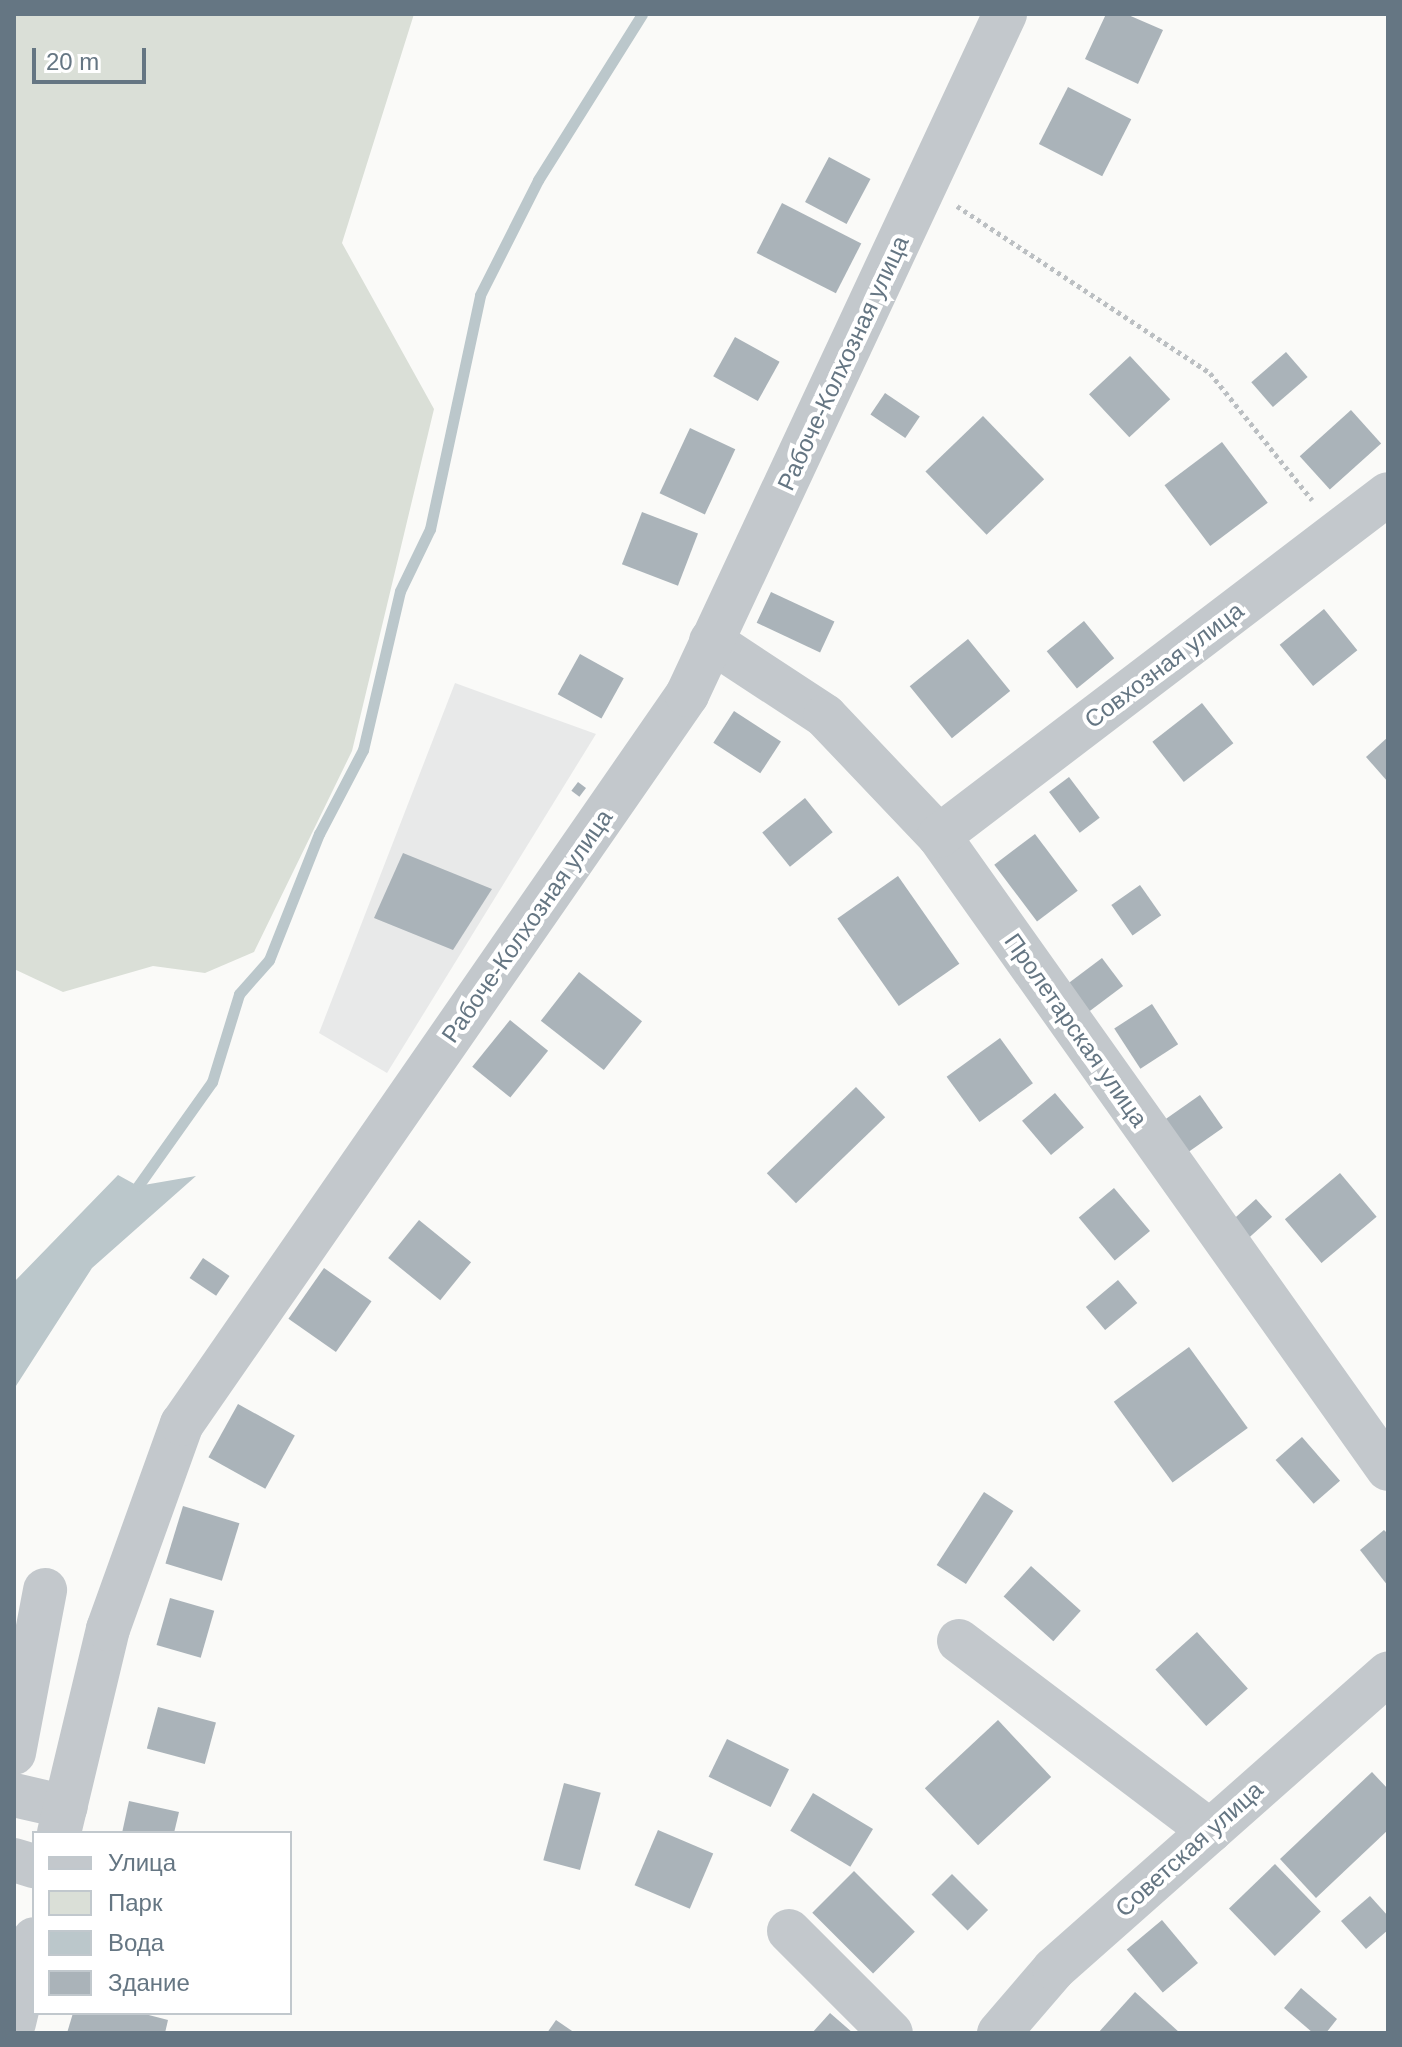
<!DOCTYPE html>
<meta charset="utf-8">
<style>
body{margin:0}
#map{position:relative;width:1402px;height:2047px;overflow:hidden;background:#fafaf8;font-family:Arial,sans-serif}
div>[style]{position:absolute}
[style*='--x']{left:calc(var(--x)*1px);top:calc(var(--y)*1px);width:calc(var(--w)*1px);rotate:calc(var(--a)*1deg)}
.built>*{inset:0;background:#e8e9e9}
.green>*{inset:0;background:#dadfd7}
.water>*{inset:0;background:#bbc7cb}
.stream>*{height:11px;margin:-5.5px;padding:0 5.5px;transform-origin:5.5px;border-radius:5.5px;background:#bbc7cb}
.building>*{inset:0;background:#aab3b9;transform-origin:0 0}
.path>*{height:5px;margin-top:-2.5px;transform-origin:0;background:repeating-linear-gradient(90deg,#bbbfc2 0 4px,transparent 0 8px)}
.minor>*{height:44px;margin:-22px;padding:0 22px;transform-origin:22px;border-radius:22px;background:#c3c8cc}
span{translate:-50% -50%;white-space:nowrap;text-align:center;line-height:1.15;-webkit-text-stroke:8px #fff;paint-order:stroke}
.street-label{font-size:24px;color:#657683}
.frame{position:absolute;inset:0;border:16px solid #657683;pointer-events:none}
.legend{position:absolute;left:32px;top:1831px;width:260px;height:184px;box-sizing:border-box;background:#fff;border:2px solid #c1c8cd;margin:0;padding:10px 14px;list-style:none;font-size:24px;color:#657683}
.legend li{display:flex;align-items:center;gap:16px;height:40px}
.legend b{width:40px;border:2px solid #c1c8cd}
.scale{position:absolute;left:32px;top:48px;width:114px;height:36px;box-sizing:border-box;border:4px solid #657683;border-top:0;padding-left:10px;font-size:24px;line-height:28px;white-space:nowrap;color:#657683;-webkit-text-stroke:6px #fff;paint-order:stroke}
</style>
<div id="map">
<div class="built">
<div style="clip-path:polygon(455px 683px,596px 734px,387px 1073px,319px 1033px)"></div>
</div>
<div class="green">
<div style="clip-path:polygon(14px 14px,414px 14px,342px 243px,434px 409px,352px 751px,254px 952px,205px 973px,153px 966px,63px 992px,14px 969px)"></div>
</div>
<div class="water">
<div style="clip-path:polygon(118px 1175px,138px 1186px,196px 1176px,92px 1268px,14px 1389px,14px 1282px)"></div>
</div>
<div class="stream">
<div style="--x:138;--y:1186;--w:128;--a:-54.6"></div>
<div style="--x:212;--y:1082;--w:92;--a:-72.9"></div>
<div style="--x:239;--y:994;--w:45;--a:-48.6"></div>
<div style="--x:269;--y:960;--w:136;--a:-68.4"></div>
<div style="--x:319;--y:834;--w:95;--a:-62.4"></div>
<div style="--x:363;--y:750;--w:163;--a:-76.9"></div>
<div style="--x:400;--y:591;--w:69;--a:-64.2"></div>
<div style="--x:430;--y:529;--w:239;--a:-77.9"></div>
<div style="--x:480;--y:295;--w:129;--a:-63.2"></div>
<div style="--x:538;--y:180;--w:196;--a:-57.9"></div>
</div>
<div class="building">
<div style="clip-path:polygon(1106px 14px,1126px 14px,1163px 30px,1138px 84px,1085px 59px)"></div>
<div style="left:1068px;top:87px;width:71px;height:64px;rotate:27deg"></div>
<div style="left:829px;top:157px;width:47px;height:51px;rotate:28deg"></div>
<div style="left:782px;top:203px;width:89px;height:56px;rotate:27deg"></div>
<div style="left:735px;top:337px;width:51px;height:45px;rotate:29deg"></div>
<div style="left:1286px;top:352px;width:33px;height:46px;rotate:49deg"></div>
<div style="left:1130px;top:356px;width:59px;height:56px;rotate:47deg"></div>
<div style="left:885px;top:393px;width:42px;height:26px;rotate:34deg"></div>
<div style="left:1351px;top:410px;width:45px;height:69px;rotate:48deg"></div>
<div style="left:983px;top:416px;width:88px;height:80px;rotate:46deg"></div>
<div style="left:690px;top:428px;width:50px;height:72px;rotate:25deg"></div>
<div style="left:1222px;top:442px;width:76px;height:72px;rotate:53deg"></div>
<div style="left:642px;top:512px;width:60px;height:56px;rotate:21deg"></div>
<div style="left:771px;top:592px;width:70px;height:34px;rotate:25deg"></div>
<div style="left:1324px;top:609px;width:53px;height:57px;rotate:51deg"></div>
<div style="left:1084px;top:621px;width:48px;height:48px;rotate:51deg"></div>
<div style="left:968px;top:639px;width:67px;height:75px;rotate:51deg"></div>
<div style="left:580px;top:654px;width:50px;height:46px;rotate:29deg"></div>
<div style="left:1202px;top:703px;width:51px;height:63px;rotate:52deg"></div>
<div style="left:734px;top:711px;width:56px;height:38px;rotate:33deg"></div>
<div style="clip-path:polygon(1388px 737px,1388px 782px,1366px 757px)"></div>
<div style="left:1069px;top:777px;width:51px;height:25px;rotate:53deg"></div>
<div style="left:578px;top:782px;width:10px;height:11px;rotate:37deg"></div>
<div style="left:805px;top:798px;width:44px;height:55px;rotate:51deg"></div>
<div style="left:1035px;top:834px;width:71px;height:51px;rotate:53deg"></div>
<div style="clip-path:polygon(403px 853px,492px 889px,453px 950px,374px 918px)"></div>
<div style="left:898px;top:876px;width:107px;height:74px;rotate:55deg"></div>
<div style="left:1140px;top:885px;width:37px;height:35px;rotate:55deg"></div>
<div style="left:1102px;top:958px;width:35px;height:45px;rotate:53deg"></div>
<div style="left:579px;top:972px;width:80px;height:62px;rotate:38deg"></div>
<div style="left:1152px;top:1004px;width:48px;height:45px;rotate:57deg"></div>
<div style="left:510px;top:1020px;width:49px;height:60px;rotate:39deg"></div>
<div style="left:1000px;top:1038px;width:56px;height:66px;rotate:54deg"></div>
<div style="left:856px;top:1087px;width:42px;height:124px;rotate:46deg"></div>
<div style="left:1055px;top:1093px;width:45px;height:43px;rotate:50deg"></div>
<div style="left:1200px;top:1095px;width:40px;height:47px;rotate:55deg"></div>
<div style="left:1340px;top:1173px;width:57px;height:72px;rotate:50deg"></div>
<div style="left:1114px;top:1188px;width:56px;height:46px;rotate:50deg"></div>
<div style="left:1256px;top:1199px;width:24px;height:45px;rotate:48deg"></div>
<div style="left:419px;top:1220px;width:67px;height:49px;rotate:39deg"></div>
<div style="left:203px;top:1258px;width:32px;height:24px;rotate:34deg"></div>
<div style="left:324px;top:1268px;width:58px;height:62px;rotate:35deg"></div>
<div style="left:1118px;top:1280px;width:30px;height:42px;rotate:50deg"></div>
<div style="left:1189px;top:1347px;width:100px;height:93px;rotate:54deg"></div>
<div style="left:238px;top:1404px;width:65px;height:61px;rotate:29deg"></div>
<div style="left:1302px;top:1437px;width:58px;height:35px;rotate:49deg"></div>
<div style="left:984px;top:1492px;width:35px;height:87px;rotate:33deg"></div>
<div style="left:183px;top:1506px;width:59px;height:60px;rotate:17deg"></div>
<div style="clip-path:polygon(1384px 1530px,1388px 1534px,1388px 1586px,1360px 1550px)"></div>
<div style="left:1031px;top:1566px;width:67px;height:41px;rotate:42deg"></div>
<div style="left:170px;top:1598px;width:46px;height:49px;rotate:16deg"></div>
<div style="left:1197px;top:1632px;width:76px;height:56px;rotate:48deg"></div>
<div style="left:158px;top:1707px;width:60px;height:43px;rotate:15deg"></div>
<div style="left:998px;top:1720px;width:78px;height:100px;rotate:47deg"></div>
<div style="left:727px;top:1739px;width:69px;height:42px;rotate:26deg"></div>
<div style="clip-path:polygon(1372px 1772px,1388px 1789px,1388px 1830px,1316px 1898px,1280px 1859px)"></div>
<div style="left:564px;top:1783px;width:38px;height:80px;rotate:15deg"></div>
<div style="left:813px;top:1793px;width:70px;height:44px;rotate:31deg"></div>
<div style="clip-path:polygon(129px 1801px,179px 1812px,174px 1833px,122px 1833px)"></div>
<div style="left:658px;top:1830px;width:60px;height:60px;rotate:23deg"></div>
<div style="left:1275px;top:1864px;width:66px;height:64px;rotate:46deg"></div>
<div style="left:854px;top:1871px;width:86px;height:59px;rotate:45deg"></div>
<div style="left:952px;top:1874px;width:51px;height:29px;rotate:45deg"></div>
<div style="clip-path:polygon(1370px 1896px,1388px 1916px,1388px 1930px,1366px 1949px,1341px 1921px)"></div>
<div style="left:1162px;top:1920px;width:56px;height:46px;rotate:50deg"></div>
<div style="clip-path:polygon(1301px 1988px,1337px 2019px,1326px 2033px,1313px 2033px,1284px 2008px)"></div>
<div style="clip-path:polygon(1135px 1992px,1180px 2033px,1098px 2033px)"></div>
<div style="clip-path:polygon(73px 2013px,141px 2013px,168px 2020px,165px 2033px,67px 2033px)"></div>
<div style="clip-path:polygon(830px 2013px,853px 2033px,812px 2033px)"></div>
<div style="clip-path:polygon(556px 2020px,575px 2033px,547px 2033px)"></div>
</div>
<div class="path">
<div style="--x:957;--y:206;--w:303;--a:33.4"></div>
<div style="--x:1210;--y:373;--w:163;--a:51.2"></div>
</div>
<div class="minor">
<div style="--x:711;--y:641;--w:136;--a:33.3"></div>
<div style="--x:825;--y:716;--w:166;--a:46.5"></div>
<div style="--x:939;--y:836;--w:776;--a:54.65"></div>
<div style="--x:939;--y:836;--w:564;--a:-37.3"></div>
<div style="--x:959;--y:1641;--w:315;--a:37.1"></div>
<div style="--x:14;--y:1753;--w:166;--a:-79.2"></div>
<div style="--x:14;--y:1795;--w:53;--a:13"></div>
<div style="--x:59;--y:1833;--w:210;--a:-76.5"></div>
<div style="--x:108;--y:1629;--w:218;--a:-70.2"></div>
<div style="--x:182;--y:1424;--w:887;--a:-55.29"></div>
<div style="--x:687;--y:695;--w:752;--a:-64.97"></div>
<div style="--x:14;--y:1860;--w:21;--a:17"></div>
<div style="--x:789;--y:1931;--w:144;--a:45"></div>
<div style="--x:14;--y:2023;--w:86;--a:-76.6"></div>
<div style="--x:999;--y:2033;--w:84;--a:-49.3"></div>
<div style="--x:1054;--y:1969;--w:446;--a:-41.5"></div>
</div>
<div class="street-label">
<span style="left:843px;top:363px;rotate:-65deg">Рабоче-Колхозная улица</span>
<span style="left:1164px;top:665px;rotate:-37deg">Совхозная улица</span>
<span style="left:527px;top:926px;rotate:-55deg">Рабоче-Колхозная улица</span>
<span style="left:1076px;top:1030px;rotate:55deg">Пролетарская улица</span>
<span style="left:1189px;top:1849px;rotate:-42deg">Советская улица</span>
</div>
<div class="frame"></div>
<ul class="legend">
<li><b style="height:10px;background:#c3c8cc"></b>Улица</li>
<li><b style="height:22px;background:#dadfd7"></b>Парк</li>
<li><b style="height:22px;background:#bbc7cb"></b>Вода</li>
<li><b style="height:22px;background:#aab3b9"></b>Здание</li>
</ul>
<div class="scale">20 m</div>
</div>
